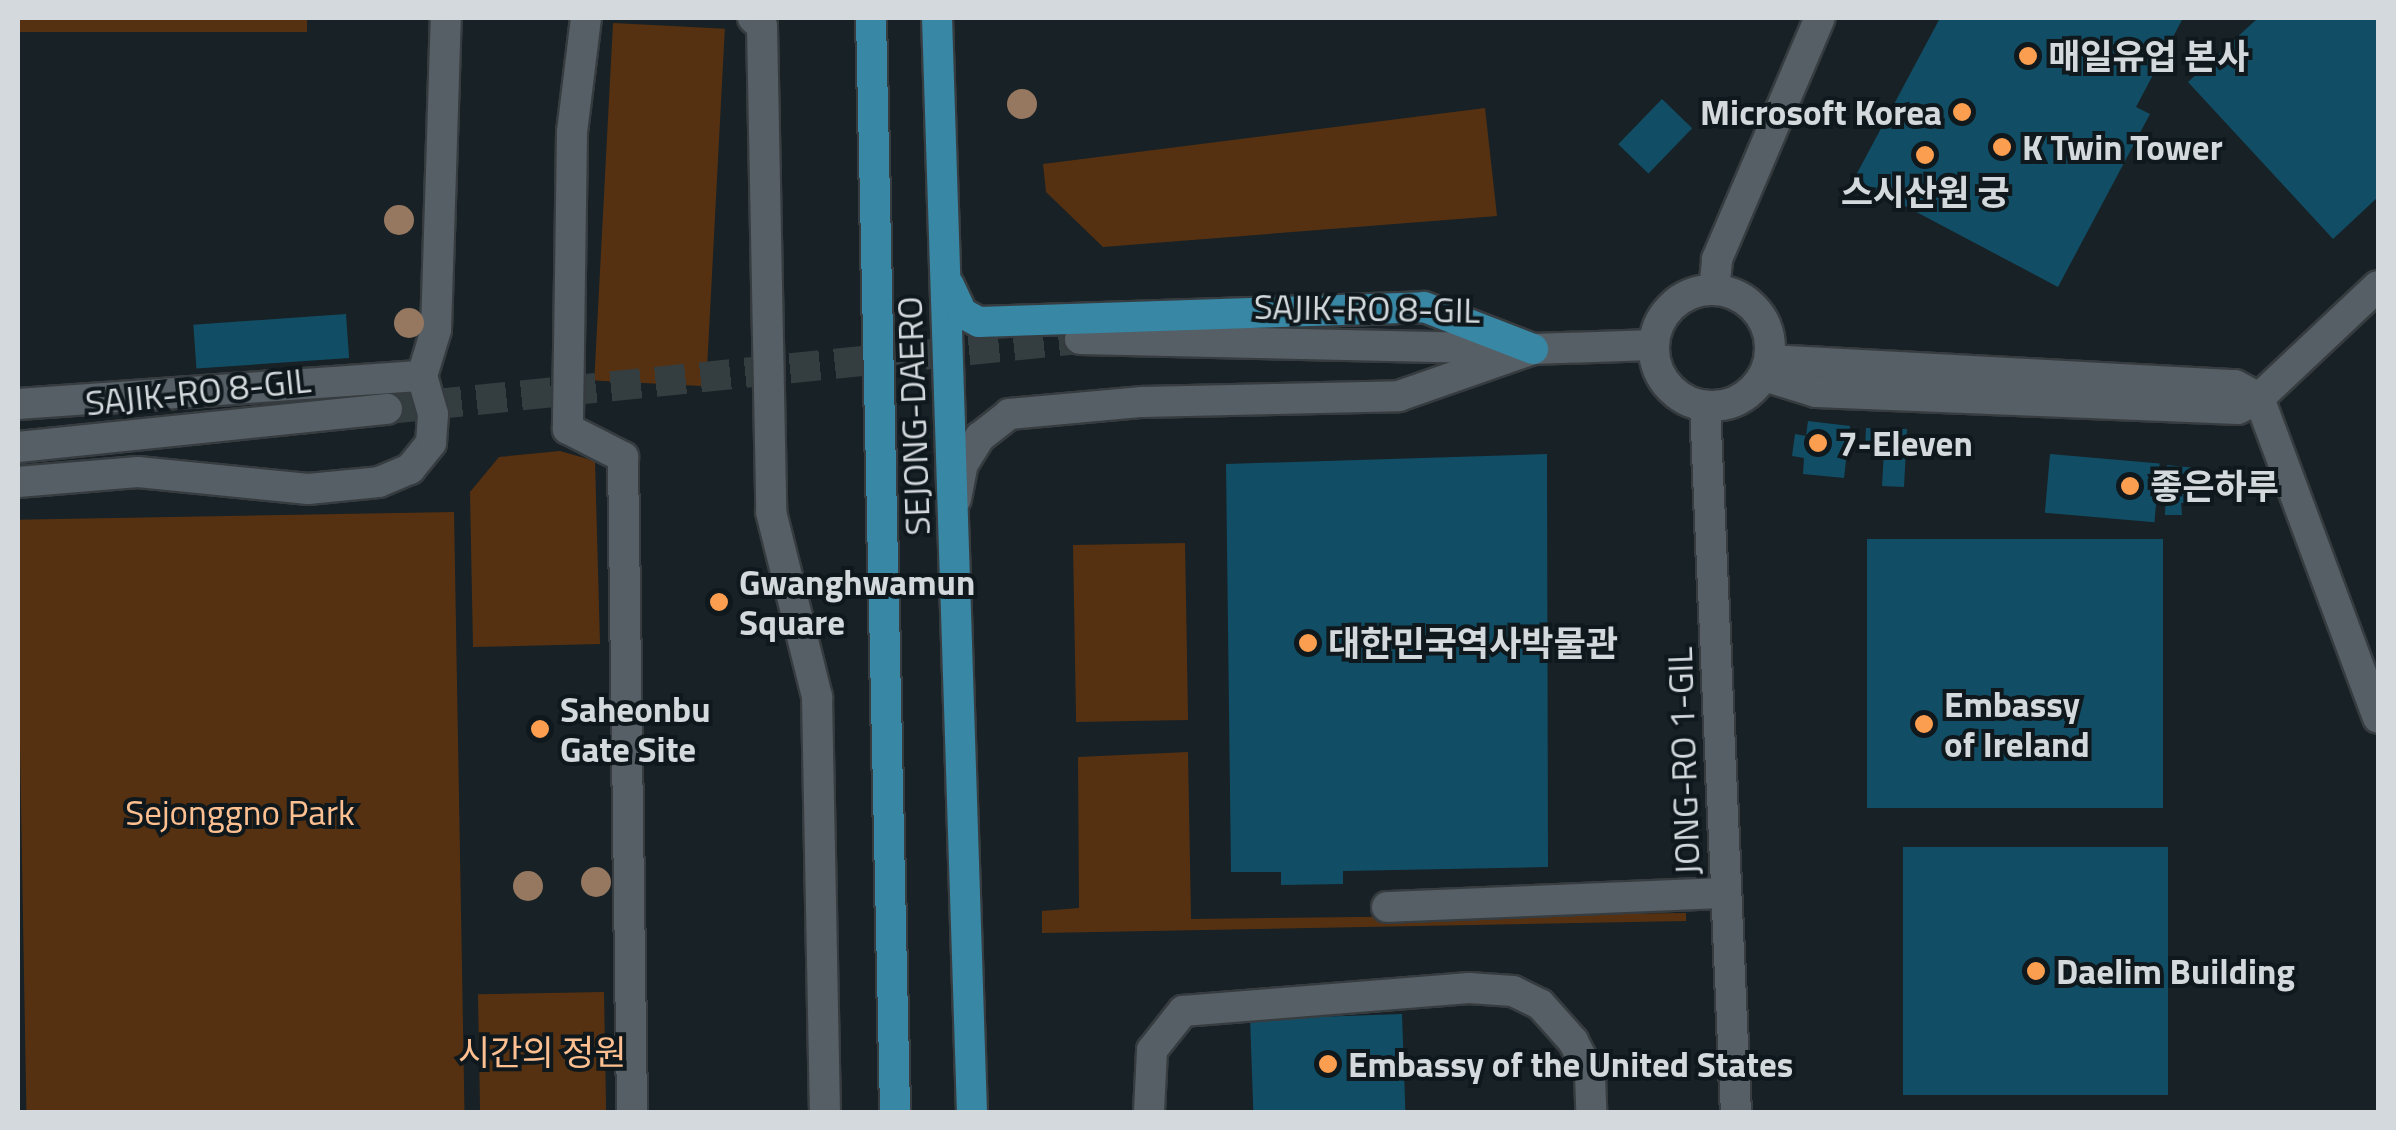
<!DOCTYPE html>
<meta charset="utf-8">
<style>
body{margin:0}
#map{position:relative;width:2396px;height:1130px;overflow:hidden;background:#182125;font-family:"Titillium Web","Noto Sans KR",sans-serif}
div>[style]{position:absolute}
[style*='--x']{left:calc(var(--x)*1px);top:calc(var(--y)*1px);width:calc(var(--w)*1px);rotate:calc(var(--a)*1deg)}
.green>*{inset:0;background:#553112;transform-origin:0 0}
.building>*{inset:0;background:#114e65;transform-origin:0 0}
.minor-tunnel>*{height:30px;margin-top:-15px;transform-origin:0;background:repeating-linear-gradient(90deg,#343d40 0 30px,transparent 0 45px)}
.roads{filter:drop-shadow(2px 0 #363c3f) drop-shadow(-2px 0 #363c3f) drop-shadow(0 2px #363c3f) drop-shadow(0 -2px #363c3f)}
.minor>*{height:30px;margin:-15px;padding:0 15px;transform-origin:15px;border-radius:15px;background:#555f65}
.minor>.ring{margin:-15px;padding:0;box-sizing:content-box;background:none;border:30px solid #555f65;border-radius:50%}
.major>*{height:30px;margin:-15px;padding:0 15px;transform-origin:15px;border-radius:15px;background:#3787a5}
.trees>*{width:30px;height:30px;margin:-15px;border-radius:50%;background:#967860}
.dots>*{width:28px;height:28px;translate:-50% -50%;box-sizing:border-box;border:5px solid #0f181c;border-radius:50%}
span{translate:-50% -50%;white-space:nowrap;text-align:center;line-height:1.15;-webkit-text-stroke:8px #0f181c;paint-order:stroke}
.poi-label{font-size:35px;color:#d3d9dc;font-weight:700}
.left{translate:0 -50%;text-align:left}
.right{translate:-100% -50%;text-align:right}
.street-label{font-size:35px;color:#d3d9dc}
.park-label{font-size:35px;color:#fec091}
.frame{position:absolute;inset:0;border:20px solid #d3d9dc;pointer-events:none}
</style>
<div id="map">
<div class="green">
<div style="left:18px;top:18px;width:289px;height:14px"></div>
<div style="left:613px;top:23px;width:112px;height:358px;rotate:3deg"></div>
<div style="clip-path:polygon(1485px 108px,1497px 216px,1103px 247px,1046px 192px,1043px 164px)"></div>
<div style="clip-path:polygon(560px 451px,595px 461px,600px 644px,473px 647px,470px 492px,499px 457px)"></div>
<div style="left:454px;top:512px;width:600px;height:438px;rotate:89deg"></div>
<div style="left:1185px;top:543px;width:177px;height:112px;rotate:89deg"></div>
<div style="clip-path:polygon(1188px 752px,1191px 919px,1686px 913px,1686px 921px,1042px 933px,1042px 911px,1079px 908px,1078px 757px)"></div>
<div style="left:604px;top:992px;width:120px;height:126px;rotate:89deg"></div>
</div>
<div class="building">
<div style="clip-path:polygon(1940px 18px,2183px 18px,2136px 107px,2150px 114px,2058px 287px,1854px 179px)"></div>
<div style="clip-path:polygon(2258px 18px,2378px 18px,2378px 197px,2333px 239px,2188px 82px)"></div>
<div style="left:1662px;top:99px;width:42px;height:63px;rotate:44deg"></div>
<div style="left:346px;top:314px;width:44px;height:153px;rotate:86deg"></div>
<div style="clip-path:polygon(1808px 421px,1850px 426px,1844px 478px,1803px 474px,1804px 458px,1792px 456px,1795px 434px,1806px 436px)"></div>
<div style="clip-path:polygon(1866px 428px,1907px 429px,1904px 487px,1882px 486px,1884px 451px,1865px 450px)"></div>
<div style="clip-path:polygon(1547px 454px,1548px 867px,1343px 871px,1343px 884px,1281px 885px,1281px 872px,1231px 872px,1226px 464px)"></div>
<div style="left:2050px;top:454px;width:110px;height:59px;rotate:5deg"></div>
<div style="clip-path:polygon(2167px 465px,2195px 468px,2209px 503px,2181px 503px,2182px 515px,2165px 515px)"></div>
<div style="left:1867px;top:539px;width:296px;height:269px"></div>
<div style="left:2168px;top:847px;width:248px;height:265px;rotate:90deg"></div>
<div style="left:1402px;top:1014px;width:98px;height:152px;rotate:88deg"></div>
</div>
<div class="minor-tunnel">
<div style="--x:387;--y:409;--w:697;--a:-5.77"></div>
</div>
<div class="roads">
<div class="minor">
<div style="--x:586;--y:18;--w:115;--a:97"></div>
<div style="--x:572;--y:132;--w:297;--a:90.8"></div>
<div style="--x:568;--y:429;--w:62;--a:27"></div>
<div style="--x:623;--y:457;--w:655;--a:89.21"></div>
<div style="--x:753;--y:18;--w:12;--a:42"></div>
<div style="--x:762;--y:26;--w:486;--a:88.9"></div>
<div style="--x:771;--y:512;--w:191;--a:76"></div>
<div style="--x:817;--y:697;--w:415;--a:88.9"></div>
<div class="ring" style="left:1654px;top:290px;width:86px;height:86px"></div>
<div style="--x:1714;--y:290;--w:31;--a:-84"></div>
<div style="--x:1717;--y:259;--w:262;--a:-66.9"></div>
<div style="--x:1080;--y:339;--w:453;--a:1.3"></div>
<div style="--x:1533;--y:349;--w:120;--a:-1.9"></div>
<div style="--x:1770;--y:360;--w:466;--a:3.1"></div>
<div style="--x:2235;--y:385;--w:27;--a:28"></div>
<div style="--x:1764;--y:376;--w:54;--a:17.1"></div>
<div style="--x:1816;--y:392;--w:422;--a:2.3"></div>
<div style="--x:2238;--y:409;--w:24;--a:-28"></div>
<div style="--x:2259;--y:398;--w:163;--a:-43.3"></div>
<div style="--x:2259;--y:398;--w:341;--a:69.6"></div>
<div style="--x:18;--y:404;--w:405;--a:-4"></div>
<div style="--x:1705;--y:406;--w:707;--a:87.49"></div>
<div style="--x:18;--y:447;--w:371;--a:-5.9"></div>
<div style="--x:18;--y:482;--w:120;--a:-4.8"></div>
<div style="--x:138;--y:472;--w:171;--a:5.7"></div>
<div style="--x:308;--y:489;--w:71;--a:-5.6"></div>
<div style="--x:379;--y:482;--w:34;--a:-23"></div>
<div style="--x:410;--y:469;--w:33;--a:-51"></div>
<div style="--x:431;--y:443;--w:29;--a:-86"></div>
<div style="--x:433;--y:414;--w:40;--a:-106"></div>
<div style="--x:422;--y:376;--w:48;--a:-73.1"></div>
<div style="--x:436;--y:330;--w:312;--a:-88.2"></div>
<div style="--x:956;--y:499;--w:36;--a:-79"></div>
<div style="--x:963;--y:464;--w:32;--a:-58"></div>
<div style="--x:980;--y:437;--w:37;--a:-38"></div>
<div style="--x:1009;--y:414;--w:134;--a:-5.2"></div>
<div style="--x:1142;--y:402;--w:257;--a:-1.3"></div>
<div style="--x:1399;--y:396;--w:142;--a:-19.3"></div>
<div style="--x:1387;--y:907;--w:339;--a:-2.4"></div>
<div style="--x:1149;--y:1112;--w:62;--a:-87.2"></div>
<div style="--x:1152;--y:1050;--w:50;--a:-51.5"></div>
<div style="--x:1183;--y:1011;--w:287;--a:-4.6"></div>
<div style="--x:1469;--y:988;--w:44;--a:3.9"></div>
<div style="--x:1513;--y:991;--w:30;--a:26"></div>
<div style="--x:1540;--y:1004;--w:50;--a:48.3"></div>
<div style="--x:1573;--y:1041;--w:37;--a:63"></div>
<div style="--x:1590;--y:1074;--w:38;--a:88"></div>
</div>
<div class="major">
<div style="--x:871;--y:18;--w:1094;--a:88.74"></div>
<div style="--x:937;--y:18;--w:1095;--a:88.17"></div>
<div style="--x:949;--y:285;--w:31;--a:65"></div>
<div style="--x:962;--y:313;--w:19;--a:28"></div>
<div style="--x:979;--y:322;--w:445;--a:-1.9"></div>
<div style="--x:1424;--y:307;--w:117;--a:21.1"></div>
</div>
</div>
<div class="trees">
<div style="left:1022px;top:104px"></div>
<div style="left:399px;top:220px"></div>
<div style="left:409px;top:323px"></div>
<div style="left:596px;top:882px"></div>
<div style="left:528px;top:886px"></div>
</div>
<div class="dots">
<div style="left:2028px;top:56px;background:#fb9e50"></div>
<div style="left:1962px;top:112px;background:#fb9e50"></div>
<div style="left:2002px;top:147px;background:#fb9e50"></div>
<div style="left:1925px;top:155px;background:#fb9e50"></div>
<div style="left:1818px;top:443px;background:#fb9e50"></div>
<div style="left:2130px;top:486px;background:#fb9e50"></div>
<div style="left:719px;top:602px;background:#fb9e50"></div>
<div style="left:1308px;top:643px;background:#fb9e50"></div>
<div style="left:1924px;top:724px;background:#fb9e50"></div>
<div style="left:540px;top:729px;background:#fb9e50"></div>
<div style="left:2036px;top:971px;background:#fb9e50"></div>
<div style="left:1328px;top:1064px;background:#fb9e50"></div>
</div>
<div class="poi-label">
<span class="left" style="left:2048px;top:56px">매일유업 본사</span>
<span class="right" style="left:1942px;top:112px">Microsoft Korea</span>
<span class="left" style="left:2022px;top:147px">K Twin Tower</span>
<span style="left:1925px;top:192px">스시산원 궁</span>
<span class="left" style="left:1838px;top:443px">7-Eleven</span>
<span class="left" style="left:2150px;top:486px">좋은하루</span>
<span class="left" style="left:739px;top:602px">Gwanghwamun<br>Square</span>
<span class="left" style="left:1328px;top:643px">대한민국역사박물관</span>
<span class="left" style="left:1944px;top:724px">Embassy<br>of Ireland</span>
<span class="left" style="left:560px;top:729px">Saheonbu<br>Gate Site</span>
<span class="left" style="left:2056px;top:971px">Daelim Building</span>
<span class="left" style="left:1348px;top:1064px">Embassy of the United States</span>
</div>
<div class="street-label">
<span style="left:1367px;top:308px;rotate:1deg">SAJIK-RO 8-GIL</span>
<span style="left:198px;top:391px;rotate:-6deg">SAJIK-RO 8-GIL</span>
<span style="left:913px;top:416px;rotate:-92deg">SEJONG-DAERO</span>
<span style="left:1683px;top:761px;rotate:-92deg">JONG-RO 1-GIL</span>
</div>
<div class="park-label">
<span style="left:240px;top:812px">Sejonggno Park</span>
<span style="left:542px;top:1052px">시간의 정원</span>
</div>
<div class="frame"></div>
</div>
